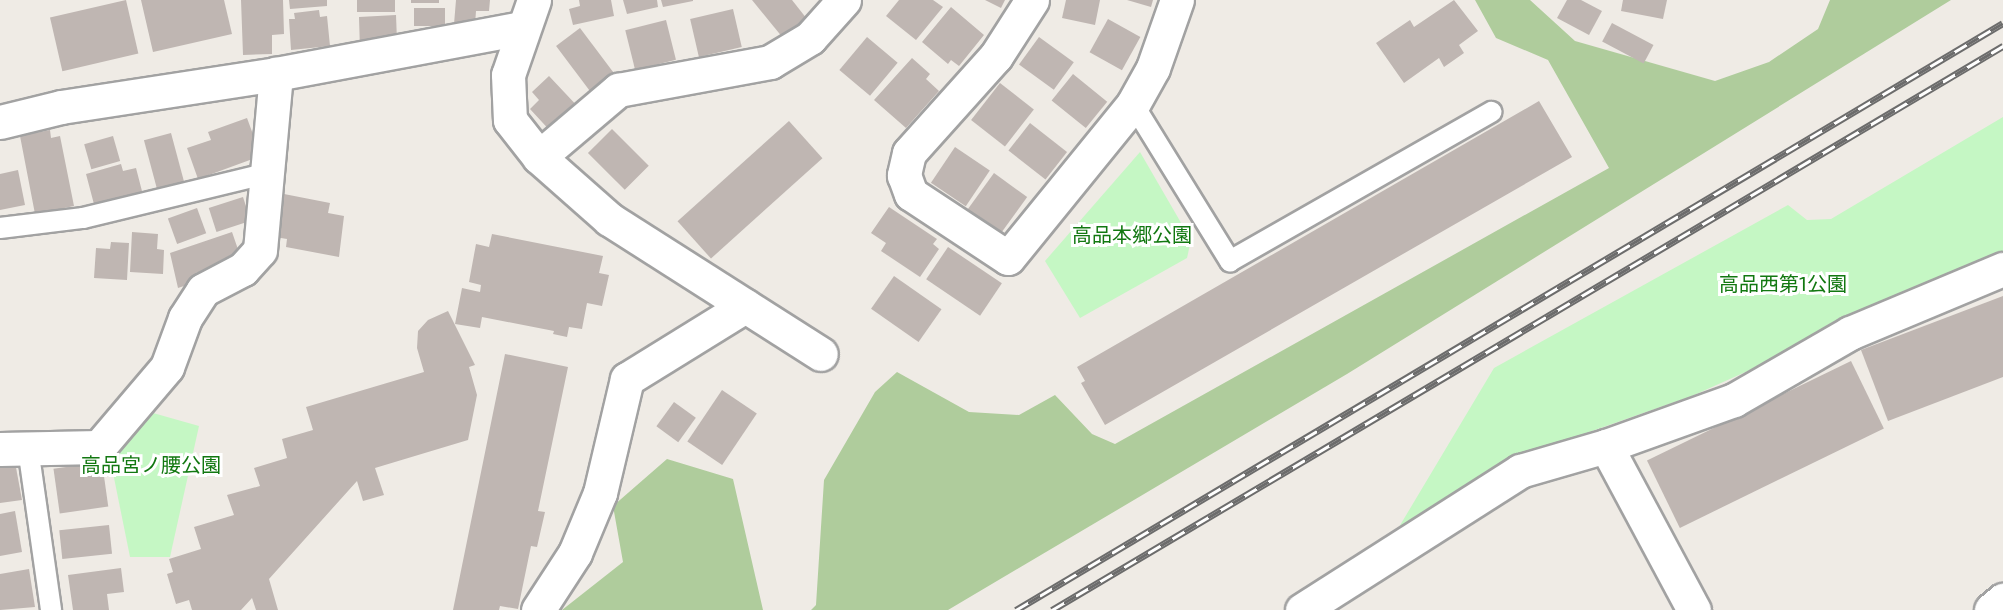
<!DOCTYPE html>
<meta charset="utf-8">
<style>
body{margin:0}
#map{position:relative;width:2003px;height:610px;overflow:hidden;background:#efebe5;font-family:"Exo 2","Noto Sans JP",sans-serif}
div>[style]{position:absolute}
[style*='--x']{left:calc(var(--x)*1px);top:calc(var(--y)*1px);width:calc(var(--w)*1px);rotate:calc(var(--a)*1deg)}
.forest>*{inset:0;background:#afcc9c}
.park>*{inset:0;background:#c5f7c4}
.building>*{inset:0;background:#bfb6b2;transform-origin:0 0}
.roads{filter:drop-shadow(2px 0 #a2a2a2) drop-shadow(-2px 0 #a2a2a2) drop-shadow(0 2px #a2a2a2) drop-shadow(0 -2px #a2a2a2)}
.lane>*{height:20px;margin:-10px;padding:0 10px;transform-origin:10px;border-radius:10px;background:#fff}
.street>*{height:33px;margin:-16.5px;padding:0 16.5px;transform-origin:16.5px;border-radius:16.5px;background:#fff}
.rail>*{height:7px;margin-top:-3.5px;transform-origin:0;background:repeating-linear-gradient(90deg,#fff 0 14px,#6c6c6c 0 28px);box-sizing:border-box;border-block:2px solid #6c6c6c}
span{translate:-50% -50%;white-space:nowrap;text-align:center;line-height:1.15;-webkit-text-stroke:6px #fff;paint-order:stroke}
.park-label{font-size:20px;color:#127811}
</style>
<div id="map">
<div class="forest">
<div style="clip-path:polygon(1475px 0,1530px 0,1575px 41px,1715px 81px,1769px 62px,1818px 29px,1830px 0,1951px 0,1347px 374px,948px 610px,811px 610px,816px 605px,824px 480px,875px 392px,897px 372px,969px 412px,1019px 415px,1055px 395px,1092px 434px,1115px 444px,1609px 168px,1548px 60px,1496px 38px)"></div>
<div style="clip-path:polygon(667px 459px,733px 479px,763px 610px,562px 610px,623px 562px,613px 506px)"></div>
</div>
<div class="park">
<div style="clip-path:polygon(2003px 117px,2003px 256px,1692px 396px,1503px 462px,1399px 527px,1494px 368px,1788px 205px,1807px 220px,1831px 219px)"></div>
<div style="clip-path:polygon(1140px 152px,1191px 240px,1187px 258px,1080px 318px,1045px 261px)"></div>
<div style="clip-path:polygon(146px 411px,199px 426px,170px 557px,130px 557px,109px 453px)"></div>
</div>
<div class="building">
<div style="left:126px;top:0;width:55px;height:78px;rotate:77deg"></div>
<div style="clip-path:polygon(141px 0,224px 0,232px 34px,153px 52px)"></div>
<div style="clip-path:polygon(241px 0,283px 0,284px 34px,272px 35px,272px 54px,243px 55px)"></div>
<div style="clip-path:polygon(289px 0,327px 0,327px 6px,290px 9px)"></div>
<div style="left:357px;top:0;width:38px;height:12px"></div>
<div style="left:411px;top:0;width:28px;height:3px"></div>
<div style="clip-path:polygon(456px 0,490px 0,489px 11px,476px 11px,475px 25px,454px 24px)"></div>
<div style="clip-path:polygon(579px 0,611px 0,614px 16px,573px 25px,569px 9px,580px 6px)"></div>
<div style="clip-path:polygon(623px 0,657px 0,658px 7px,627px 14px)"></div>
<div style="clip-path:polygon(661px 0,693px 0,693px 1px,663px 7px)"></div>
<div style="clip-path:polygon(752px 0,792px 0,807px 19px,783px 38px)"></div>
<div style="clip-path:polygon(899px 0,933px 0,943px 7px,916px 40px,886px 16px)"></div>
<div style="clip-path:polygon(985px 0,1005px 0,1001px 8px)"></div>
<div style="clip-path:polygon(1066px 0,1100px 0,1095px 25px,1062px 18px)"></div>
<div style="clip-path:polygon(1127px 0,1153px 0,1151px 7px)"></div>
<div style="clip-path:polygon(1454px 0,1478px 31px,1459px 45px,1464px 53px,1444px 67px,1439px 58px,1404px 83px,1376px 43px,1410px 20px,1414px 27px)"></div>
<div style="clip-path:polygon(1567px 0,1581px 0,1602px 11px,1589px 35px,1557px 18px)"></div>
<div style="clip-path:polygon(1623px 0,1667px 0,1663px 19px,1621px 11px)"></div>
<div style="clip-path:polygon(951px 7px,984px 35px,959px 66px,951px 60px,948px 64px,922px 42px)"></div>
<div style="left:445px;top:8px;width:18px;height:31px;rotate:90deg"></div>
<div style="left:733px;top:9px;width:39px;height:44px;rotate:77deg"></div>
<div style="clip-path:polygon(319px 10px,320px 17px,327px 16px,330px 46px,291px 50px,289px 19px,295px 19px,294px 13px)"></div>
<div style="clip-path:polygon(396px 15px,397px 41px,360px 50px,359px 17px)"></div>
<div style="left:1108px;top:19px;width:37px;height:38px;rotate:29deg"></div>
<div style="left:666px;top:20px;width:41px;height:42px;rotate:76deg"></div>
<div style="left:1612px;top:23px;width:47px;height:21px;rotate:28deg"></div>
<div style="left:580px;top:28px;width:60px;height:30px;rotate:53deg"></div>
<div style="left:867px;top:37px;width:40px;height:43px;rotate:40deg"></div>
<div style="left:1039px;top:37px;width:43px;height:34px;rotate:36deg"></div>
<div style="clip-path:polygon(912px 58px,930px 74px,926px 79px,939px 91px,906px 128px,874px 100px)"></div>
<div style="left:1073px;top:74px;width:44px;height:34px;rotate:39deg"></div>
<div style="clip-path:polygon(549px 76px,581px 110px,554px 135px,530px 109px,539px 100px,532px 92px)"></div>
<div style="left:1000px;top:83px;width:43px;height:47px;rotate:38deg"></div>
<div style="clip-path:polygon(1539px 101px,1572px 157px,1105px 425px,1081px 383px,1085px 381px,1077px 367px)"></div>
<div style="clip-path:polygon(247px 118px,261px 156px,198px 179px,187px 148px,211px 140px,208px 132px)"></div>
<div style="left:789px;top:121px;width:50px;height:150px;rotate:48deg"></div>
<div style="left:1030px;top:123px;width:47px;height:35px;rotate:38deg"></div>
<div style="left:612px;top:129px;width:52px;height:34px;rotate:45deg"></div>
<div style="clip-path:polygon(50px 130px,51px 138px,60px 136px,74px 206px,35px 214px,20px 136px)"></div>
<div style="left:171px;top:133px;width:51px;height:28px;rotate:75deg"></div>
<div style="left:113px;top:136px;width:26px;height:30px;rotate:74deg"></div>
<div style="left:955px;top:147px;width:42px;height:43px;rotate:34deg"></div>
<div style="clip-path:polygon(121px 164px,123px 171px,136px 168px,143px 195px,95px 208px,86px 174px)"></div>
<div style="clip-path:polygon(18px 170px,25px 205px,0 210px,0 174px)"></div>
<div style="left:994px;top:173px;width:41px;height:45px;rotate:36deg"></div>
<div style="clip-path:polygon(284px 194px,330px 203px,328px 213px,344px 216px,339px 257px,286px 247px,287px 239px,275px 237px)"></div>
<div style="left:243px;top:197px;width:25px;height:36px;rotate:72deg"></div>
<div style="clip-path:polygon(889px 207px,937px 239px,933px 244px,939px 249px,920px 277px,881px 251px,886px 243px,871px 233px)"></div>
<div style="left:197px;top:208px;width:27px;height:31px;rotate:70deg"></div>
<div style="clip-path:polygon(132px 232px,158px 234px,157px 249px,164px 250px,163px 274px,130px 272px)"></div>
<div style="clip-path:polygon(232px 232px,241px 258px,196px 273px,199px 281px,178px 288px,170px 253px)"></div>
<div style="clip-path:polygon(492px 234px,603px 256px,599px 273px,609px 275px,602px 306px,587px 303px,582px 329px,569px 327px,567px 337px,553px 334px,554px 331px,482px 317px,480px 328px,455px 324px,462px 288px,480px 292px,481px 285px,469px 282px,476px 244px,489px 247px)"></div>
<div style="clip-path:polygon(111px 242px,129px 243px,127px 280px,94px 278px,96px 248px,110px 249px)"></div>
<div style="left:948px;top:247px;width:65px;height:39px;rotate:34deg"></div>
<div style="left:894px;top:276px;width:58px;height:40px;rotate:35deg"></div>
<div style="clip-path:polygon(2003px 296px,2003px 377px,1888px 421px,1861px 350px)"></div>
<div style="clip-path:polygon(448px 311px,475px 365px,469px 367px,477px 395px,468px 440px,375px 468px,384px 495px,363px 501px,357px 481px,269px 579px,278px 610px,256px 610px,252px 598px,241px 610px,192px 610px,189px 600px,176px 604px,167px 574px,173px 572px,169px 559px,201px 549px,194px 527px,234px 515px,227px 495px,260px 486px,254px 468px,287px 458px,282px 439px,313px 430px,306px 407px,424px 372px,417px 348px,418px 331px,428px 320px)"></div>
<div style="clip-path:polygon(505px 354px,568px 367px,538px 511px,545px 512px,537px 547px,531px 546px,518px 609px,500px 606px,499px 610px,453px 610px)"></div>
<div style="left:1851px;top:361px;width:75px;height:227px;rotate:64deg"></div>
<div style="left:722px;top:390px;width:42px;height:62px;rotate:34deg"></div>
<div style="left:674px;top:402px;width:27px;height:30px;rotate:36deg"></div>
<div style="clip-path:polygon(15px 462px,22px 500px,0 503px,0 464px)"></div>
<div style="left:102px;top:462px;width:45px;height:49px;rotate:82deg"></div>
<div style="clip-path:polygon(15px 511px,22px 552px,0 556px,0 514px)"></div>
<div style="left:109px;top:525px;width:29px;height:50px;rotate:84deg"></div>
<div style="clip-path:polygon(121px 568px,124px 592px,107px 594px,109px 610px,73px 610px,68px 575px)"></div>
<div style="clip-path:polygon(29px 569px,35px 607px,0 610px,0 574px)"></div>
</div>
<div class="roads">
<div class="lane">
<div style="--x:1133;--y:104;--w:185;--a:58.3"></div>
<div style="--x:1230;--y:261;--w:301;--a:-29.7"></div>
<div style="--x:0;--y:228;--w:84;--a:-6.9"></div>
<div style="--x:83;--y:218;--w:191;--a:-13.6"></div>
<div style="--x:28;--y:448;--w:164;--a:81.9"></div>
</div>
<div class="street">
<div style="--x:534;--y:0;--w:79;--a:109.1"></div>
<div style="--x:508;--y:75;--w:45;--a:87.5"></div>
<div style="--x:510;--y:120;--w:47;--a:51.9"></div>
<div style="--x:539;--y:157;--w:94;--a:41.5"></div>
<div style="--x:609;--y:219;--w:251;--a:32.5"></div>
<div style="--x:1032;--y:0;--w:67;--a:122.7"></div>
<div style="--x:996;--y:56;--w:130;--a:131.9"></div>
<div style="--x:909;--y:153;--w:23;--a:103"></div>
<div style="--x:904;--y:175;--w:20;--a:70"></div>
<div style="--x:911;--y:194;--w:116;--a:33.4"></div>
<div style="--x:1008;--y:258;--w:198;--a:-50.9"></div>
<div style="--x:1133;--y:104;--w:41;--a:-60.9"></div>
<div style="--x:1153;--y:68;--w:72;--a:-70.6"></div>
<div style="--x:0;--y:122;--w:63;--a:-13.8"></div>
<div style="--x:61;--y:107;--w:218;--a:-8.7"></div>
<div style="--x:276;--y:74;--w:250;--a:-10.6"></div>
<div style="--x:539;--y:157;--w:104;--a:-40.3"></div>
<div style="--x:618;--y:90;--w:155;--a:-10.4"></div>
<div style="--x:770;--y:62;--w:47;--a:-31"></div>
<div style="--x:810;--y:38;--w:51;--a:-48.2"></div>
<div style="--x:1606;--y:446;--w:186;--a:61.8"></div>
<div style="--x:0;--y:449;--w:99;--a:-1.2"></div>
<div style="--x:99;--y:447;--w:105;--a:-49.6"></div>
<div style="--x:167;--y:367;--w:52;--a:-69.8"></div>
<div style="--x:185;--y:318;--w:33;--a:-57"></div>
<div style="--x:203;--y:290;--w:45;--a:-27.7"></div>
<div style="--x:243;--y:269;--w:25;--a:-48"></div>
<div style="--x:260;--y:250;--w:177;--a:-84.8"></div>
<div style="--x:538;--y:610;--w:68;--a:-57"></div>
<div style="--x:575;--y:553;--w:65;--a:-67.4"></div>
<div style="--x:600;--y:493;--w:117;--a:-76.7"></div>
<div style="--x:627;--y:379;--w:139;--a:-31.7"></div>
<div style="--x:1302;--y:610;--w:259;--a:-32.5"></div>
<div style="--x:1520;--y:471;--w:90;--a:-16.2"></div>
<div style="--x:1606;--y:446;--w:136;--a:-19.8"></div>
<div style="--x:1734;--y:400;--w:134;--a:-30"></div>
<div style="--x:1850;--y:333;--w:166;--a:-22.7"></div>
<div style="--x:1991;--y:610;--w:16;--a:-40"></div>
</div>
</div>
<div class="rail">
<div style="--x:1016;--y:610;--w:1148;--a:-30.74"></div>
<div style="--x:1052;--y:610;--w:1106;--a:-30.67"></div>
</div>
<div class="park-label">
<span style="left:1132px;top:234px">高品本郷公園</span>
<span style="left:1783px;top:283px">高品西第1公園</span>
<span style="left:151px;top:464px">高品宮ノ腰公園</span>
</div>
</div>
